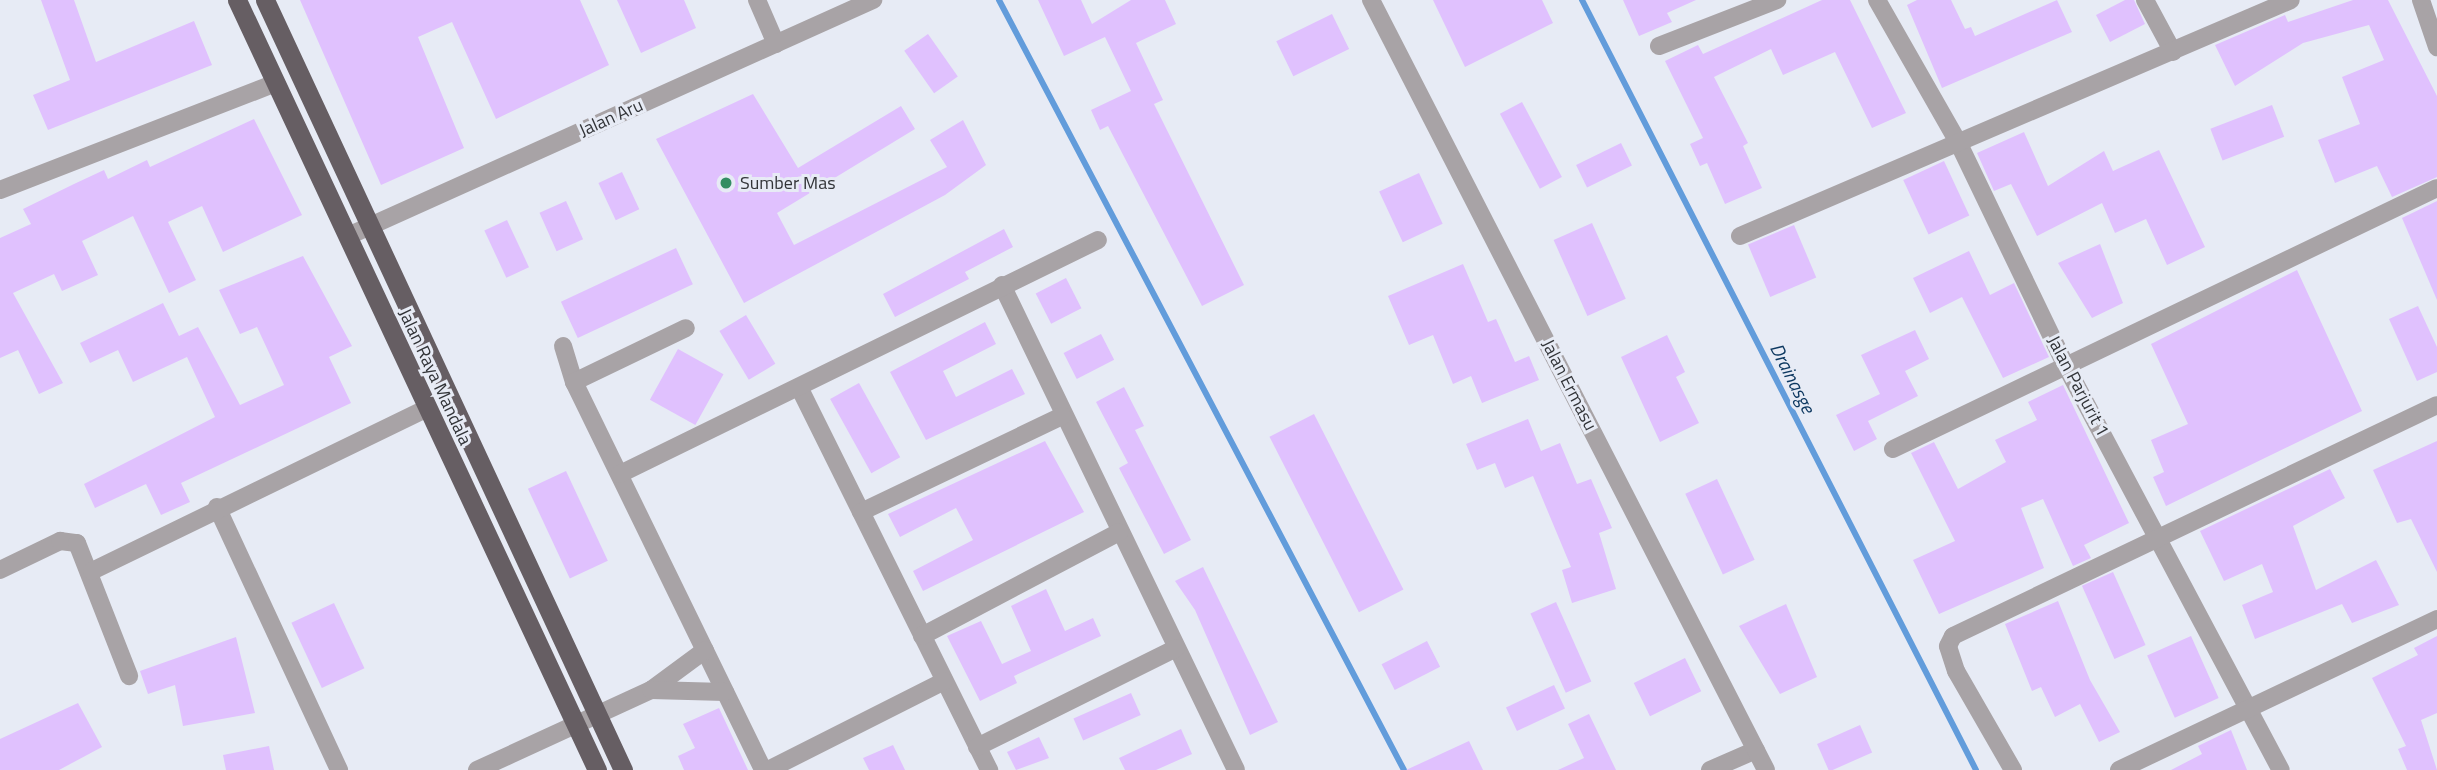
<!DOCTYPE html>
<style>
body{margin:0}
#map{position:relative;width:2437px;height:770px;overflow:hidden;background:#e7ebf5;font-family:"Titillium Web",sans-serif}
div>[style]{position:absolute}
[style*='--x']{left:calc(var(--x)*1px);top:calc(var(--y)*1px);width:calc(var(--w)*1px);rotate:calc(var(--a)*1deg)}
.stream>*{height:6px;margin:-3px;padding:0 3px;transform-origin:3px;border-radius:3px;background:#629cdb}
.building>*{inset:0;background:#e0c1fe;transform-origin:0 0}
.minor>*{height:18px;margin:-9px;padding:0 9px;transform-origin:9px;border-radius:9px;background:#a8a3a6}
.tertiary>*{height:18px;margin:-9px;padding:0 9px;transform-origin:9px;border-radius:9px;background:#a8a3a6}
.trunk>*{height:19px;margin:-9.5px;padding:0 9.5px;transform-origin:9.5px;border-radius:9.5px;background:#665e63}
.dots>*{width:19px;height:19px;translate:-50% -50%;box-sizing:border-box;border:4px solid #e7ebf5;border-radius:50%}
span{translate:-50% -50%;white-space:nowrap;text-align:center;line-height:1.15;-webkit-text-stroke:6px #e7ebf5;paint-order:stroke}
.street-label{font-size:18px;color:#323438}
.poi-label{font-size:18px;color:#323438}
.left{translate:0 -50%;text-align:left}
.water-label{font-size:19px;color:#0d3860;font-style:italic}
</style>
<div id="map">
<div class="stream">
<div style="--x:999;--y:0;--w:870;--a:62.26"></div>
<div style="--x:1582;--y:0;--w:865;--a:62.9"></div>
</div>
<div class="building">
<div style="clip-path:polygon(41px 0,74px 0,96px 62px,194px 21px,212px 65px,48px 130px,33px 95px,70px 80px)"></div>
<div style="clip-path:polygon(300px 0,580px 0,609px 65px,496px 119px,452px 22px,418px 37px,464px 148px,381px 185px)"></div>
<div style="clip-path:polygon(617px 0,684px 0,696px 28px,641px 53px)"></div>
<div style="clip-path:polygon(1038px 0,1081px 0,1092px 24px,1131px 0,1165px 0,1176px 24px,1136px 43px,1163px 100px,1154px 104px,1244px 285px,1202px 306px,1108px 126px,1100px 130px,1091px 110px,1131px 91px,1105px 37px,1064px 56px)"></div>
<div style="clip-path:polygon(1433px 0,1542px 0,1553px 23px,1465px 67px)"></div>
<div style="clip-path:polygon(1623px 0,1696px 0,1667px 13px,1672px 22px,1639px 36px)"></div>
<div style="clip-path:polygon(1822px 0,1850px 0,1906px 113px,1872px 128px,1835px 52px,1783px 75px,1771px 49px,1714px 77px,1748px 143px,1743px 146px,1762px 188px,1725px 204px,1707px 163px,1700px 166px,1690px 144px,1703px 138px,1665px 61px,1698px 45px,1703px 54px)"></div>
<div style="clip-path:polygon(1917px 0,1951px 0,1965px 29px,1971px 27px,1975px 36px,2057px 0,2072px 32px,1942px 88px,1907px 5px)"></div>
<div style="clip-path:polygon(2125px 0,2134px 0,2145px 24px,2110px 42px,2096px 15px)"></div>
<div style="clip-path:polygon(2353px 0,2388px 0,2437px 96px,2437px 177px,2392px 197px,2377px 166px,2335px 183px,2318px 140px,2360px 124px,2342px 77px,2384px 60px,2369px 25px,2303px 43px,2235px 86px,2215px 45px,2285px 15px,2288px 22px)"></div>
<div style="left:1332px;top:14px;width:39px;height:62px;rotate:64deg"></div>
<div style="left:928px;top:34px;width:52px;height:29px;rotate:55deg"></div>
<div style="clip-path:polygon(753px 94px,798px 168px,901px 106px,915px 129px,777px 213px,794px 245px,947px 167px,930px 140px,963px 120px,986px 165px,945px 195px,744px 303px,656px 139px)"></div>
<div style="left:1522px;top:102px;width:85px;height:25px;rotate:62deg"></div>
<div style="left:2272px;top:105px;width:34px;height:66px;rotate:69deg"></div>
<div style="clip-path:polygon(254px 119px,302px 215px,223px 252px,202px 206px,168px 222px,196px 280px,169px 293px,133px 216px,82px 241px,98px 275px,62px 291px,54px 274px,13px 293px,63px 383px,39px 394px,18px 350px,0 358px,0 238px,31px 224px,23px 209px,74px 184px,104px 170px,108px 179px,147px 160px,150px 167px)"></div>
<div style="clip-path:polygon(2024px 132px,2048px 186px,2104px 151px,2113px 171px,2159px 150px,2205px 247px,2167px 265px,2146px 219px,2115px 233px,2102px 203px,2037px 236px,2011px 184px,1994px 191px,1977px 153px)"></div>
<div style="left:1621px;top:143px;width:25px;height:50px;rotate:64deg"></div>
<div style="left:1944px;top:161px;width:60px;height:45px;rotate:65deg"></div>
<div style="left:622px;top:172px;width:41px;height:26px;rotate:65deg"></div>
<div style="left:1419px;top:173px;width:56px;height:44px;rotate:65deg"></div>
<div style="left:566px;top:201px;width:42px;height:29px;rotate:66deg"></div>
<div style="clip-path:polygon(2437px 201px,2437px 300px,2402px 218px)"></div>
<div style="left:507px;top:220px;width:52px;height:25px;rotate:65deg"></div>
<div style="left:1592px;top:223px;width:83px;height:42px;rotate:66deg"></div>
<div style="left:1794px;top:225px;width:57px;height:50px;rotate:67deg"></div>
<div style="clip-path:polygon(1004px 229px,1013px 247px,965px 272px,969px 279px,895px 317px,883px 294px)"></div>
<div style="clip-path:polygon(2100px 244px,2123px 303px,2092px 318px,2058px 263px)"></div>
<div style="left:676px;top:248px;width:40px;height:127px;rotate:65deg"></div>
<div style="clip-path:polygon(1969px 251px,1990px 295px,2014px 283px,2049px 357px,2003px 378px,1962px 297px,1930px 313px,1913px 278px)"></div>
<div style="clip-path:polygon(303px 256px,352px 346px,329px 357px,351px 403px,181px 483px,190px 502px,161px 515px,146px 484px,95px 508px,84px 484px,215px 417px,187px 357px,133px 382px,118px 350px,90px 363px,80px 343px,163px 303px,179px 336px,198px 327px,240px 405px,284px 385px,257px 327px,240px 334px,219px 290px)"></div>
<div style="clip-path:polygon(1463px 264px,1488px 322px,1496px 319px,1515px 362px,1529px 356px,1539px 380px,1482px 403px,1471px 376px,1453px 384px,1433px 335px,1409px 345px,1388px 296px)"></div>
<div style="clip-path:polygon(2297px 270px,2362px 411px,2166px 506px,2153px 477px,2164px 472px,2151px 440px,2188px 424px,2151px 344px)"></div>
<div style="left:1066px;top:278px;width:34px;height:34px;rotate:63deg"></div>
<div style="clip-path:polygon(2418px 306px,2437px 347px,2437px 372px,2417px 381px,2389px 319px)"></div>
<div style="left:746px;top:315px;width:57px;height:31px;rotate:59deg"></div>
<div style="clip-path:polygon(985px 322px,996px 344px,943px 371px,956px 397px,1012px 369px,1025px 394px,926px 440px,890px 372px)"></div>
<div style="clip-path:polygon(1915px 330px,1929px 359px,1905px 371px,1918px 396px,1868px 421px,1877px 439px,1854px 451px,1836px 415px,1880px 394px,1861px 355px)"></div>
<div style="left:1101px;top:334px;width:29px;height:42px;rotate:63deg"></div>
<div style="clip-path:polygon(1667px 335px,1685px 372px,1676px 377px,1699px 423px,1660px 442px,1621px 357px)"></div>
<div style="left:678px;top:349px;width:52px;height:58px;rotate:29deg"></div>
<div style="left:859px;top:383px;width:85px;height:33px;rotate:61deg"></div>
<div style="clip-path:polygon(2063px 385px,2129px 523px,2084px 545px,2091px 558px,2073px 566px,2043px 499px,2021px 508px,2044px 568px,1939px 614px,1913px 560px,1955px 541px,1911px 453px,1934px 442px,1958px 489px,2006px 462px,1995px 440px,2037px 420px,2028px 402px)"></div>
<div style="clip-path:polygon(1124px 387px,1144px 426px,1135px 430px,1191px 540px,1164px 554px,1119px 468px,1128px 463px,1096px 402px)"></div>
<div style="left:1314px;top:414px;width:197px;height:50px;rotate:63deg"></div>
<div style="clip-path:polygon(1528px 419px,1541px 451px,1560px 443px,1577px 484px,1591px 479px,1612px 528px,1599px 533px,1616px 589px,1572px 603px,1562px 570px,1571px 567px,1533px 476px,1505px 488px,1495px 463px,1477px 470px,1466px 444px)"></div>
<div style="clip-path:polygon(1045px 441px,1084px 512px,923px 591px,913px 571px,973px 540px,956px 508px,900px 537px,888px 514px)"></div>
<div style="clip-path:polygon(2437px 441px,2437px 572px,2411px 519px,2397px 523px,2373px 470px)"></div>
<div style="clip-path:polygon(2330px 469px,2345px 498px,2293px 526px,2316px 590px,2376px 560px,2399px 605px,2352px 623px,2342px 604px,2255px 639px,2242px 605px,2273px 592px,2262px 564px,2224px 581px,2200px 531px)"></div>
<div style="left:566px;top:471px;width:99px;height:42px;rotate:65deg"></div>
<div style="left:1717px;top:479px;width:89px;height:35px;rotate:65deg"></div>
<div style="clip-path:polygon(1203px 567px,1278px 722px,1250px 735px,1195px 610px,1175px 581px)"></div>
<div style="left:2113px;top:572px;width:80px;height:34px;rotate:66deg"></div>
<div style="clip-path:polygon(1046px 589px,1065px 631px,1093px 618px,1101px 636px,1014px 676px,1017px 683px,980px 701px,947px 636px,981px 621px,1002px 664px,1031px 651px,1011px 606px)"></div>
<div style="clip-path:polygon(2058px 601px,2090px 680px,2120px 732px,2099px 742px,2080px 704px,2055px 717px,2041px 687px,2032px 691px,2005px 624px)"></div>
<div style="left:1556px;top:602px;width:87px;height:28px;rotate:66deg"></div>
<div style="left:334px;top:603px;width:72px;height:47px;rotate:65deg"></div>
<div style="clip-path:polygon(1786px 604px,1817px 677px,1780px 694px,1739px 626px)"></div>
<div style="left:2191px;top:636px;width:68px;height:48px;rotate:66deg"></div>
<div style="clip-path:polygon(2437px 636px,2437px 713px,2421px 720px,2437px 770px,2407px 770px,2398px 749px,2406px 746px,2372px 678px,2418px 655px,2414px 648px)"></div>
<div style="clip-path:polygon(236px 637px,255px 713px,183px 726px,175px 685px,148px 694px,140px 671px)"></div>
<div style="left:1427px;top:641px;width:29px;height:51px;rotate:63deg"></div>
<div style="left:1685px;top:658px;width:37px;height:57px;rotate:64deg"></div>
<div style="left:1554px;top:685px;width:26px;height:53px;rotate:65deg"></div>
<div style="left:1131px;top:693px;width:24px;height:63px;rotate:66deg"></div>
<div style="clip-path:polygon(78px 703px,102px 747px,59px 770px,0 770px,0 739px)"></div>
<div style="clip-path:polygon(719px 708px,748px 770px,684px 770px,678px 756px,695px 748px,683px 724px)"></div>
<div style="clip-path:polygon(1589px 714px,1616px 770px,1558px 770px,1584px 758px,1568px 724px)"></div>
<div style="left:1860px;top:725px;width:30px;height:47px;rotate:66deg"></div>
<div style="clip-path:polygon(1181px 729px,1192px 754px,1156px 770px,1125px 770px,1119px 758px)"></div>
<div style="clip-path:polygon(2231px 730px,2247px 770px,2171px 770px,2202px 754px,2198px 746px)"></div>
<div style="clip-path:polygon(1039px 737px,1049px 758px,1016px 770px,1007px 752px)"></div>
<div style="clip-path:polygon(1469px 741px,1483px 770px,1406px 770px)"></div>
<div style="clip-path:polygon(893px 745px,905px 770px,869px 770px,863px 758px)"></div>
<div style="clip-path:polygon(269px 746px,274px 770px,226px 770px,223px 755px)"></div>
</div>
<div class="minor">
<div style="--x:757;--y:0;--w:48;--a:66.6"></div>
<div style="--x:1877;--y:0;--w:166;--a:60.3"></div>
<div style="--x:1959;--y:144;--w:249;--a:64.3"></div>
<div style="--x:2067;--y:368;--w:455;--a:62"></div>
<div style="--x:2145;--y:0;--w:59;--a:61.7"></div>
<div style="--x:2421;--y:0;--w:50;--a:71.2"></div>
<div style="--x:1659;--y:46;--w:127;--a:-21.3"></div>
<div style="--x:0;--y:190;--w:296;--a:-21.2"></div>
<div style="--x:1740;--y:236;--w:599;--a:-23.19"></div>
<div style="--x:1002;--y:285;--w:538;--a:64.24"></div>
<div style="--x:563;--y:346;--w:38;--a:73"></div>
<div style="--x:574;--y:382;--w:432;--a:64"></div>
<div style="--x:574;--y:382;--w:124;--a:-25.7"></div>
<div style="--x:799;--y:387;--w:428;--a:63.6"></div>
<div style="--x:1893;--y:449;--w:603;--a:-25.63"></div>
<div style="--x:620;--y:474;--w:532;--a:-26.08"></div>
<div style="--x:217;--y:507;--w:290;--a:65.1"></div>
<div style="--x:861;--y:512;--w:223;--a:-25.5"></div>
<div style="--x:0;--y:570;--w:67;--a:-25.8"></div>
<div style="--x:60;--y:541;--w:17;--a:7"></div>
<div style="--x:77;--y:543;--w:143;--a:68.6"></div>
<div style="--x:92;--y:571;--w:371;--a:-25.9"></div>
<div style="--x:922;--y:636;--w:223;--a:-27.8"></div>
<div style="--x:651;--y:690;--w:67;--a:-36.5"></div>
<div style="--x:977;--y:747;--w:222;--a:-26.4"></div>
<div style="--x:477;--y:770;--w:192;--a:-24.7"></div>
<div style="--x:651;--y:690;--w:74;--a:1.5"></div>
<div style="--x:768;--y:770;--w:197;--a:-26.8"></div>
<div style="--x:1710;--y:770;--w:50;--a:-23.5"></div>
<div style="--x:2013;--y:770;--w:114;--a:-119.9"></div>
<div style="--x:1956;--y:671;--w:26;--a:-108"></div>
<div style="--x:1948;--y:646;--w:11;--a:-63"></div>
<div style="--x:1953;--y:636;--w:536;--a:-25.51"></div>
<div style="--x:2119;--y:770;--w:352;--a:-25.4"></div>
</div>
<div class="tertiary">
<div style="--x:1371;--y:0;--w:865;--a:62.84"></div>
<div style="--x:348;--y:236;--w:576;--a:-24.21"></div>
</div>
<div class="trunk">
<div style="--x:237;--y:0;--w:850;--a:64.94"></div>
<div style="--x:265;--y:0;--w:849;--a:65.06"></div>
</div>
<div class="dots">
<div style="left:726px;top:183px;background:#338d62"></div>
</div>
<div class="street-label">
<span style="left:611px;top:118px;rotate:-24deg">Jalan Aru</span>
<span style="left:435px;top:377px;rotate:65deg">Jalan Raya Mandala</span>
<span style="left:1569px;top:385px;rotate:63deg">Jalan Ermasu</span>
<span style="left:2078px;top:386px;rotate:62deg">Jalan Parjurit 1</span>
</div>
<div class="poi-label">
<span class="left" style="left:740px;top:183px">Sumber Mas</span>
</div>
<div class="water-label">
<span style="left:1793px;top:378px;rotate:63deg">Drainasge</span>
</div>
</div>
